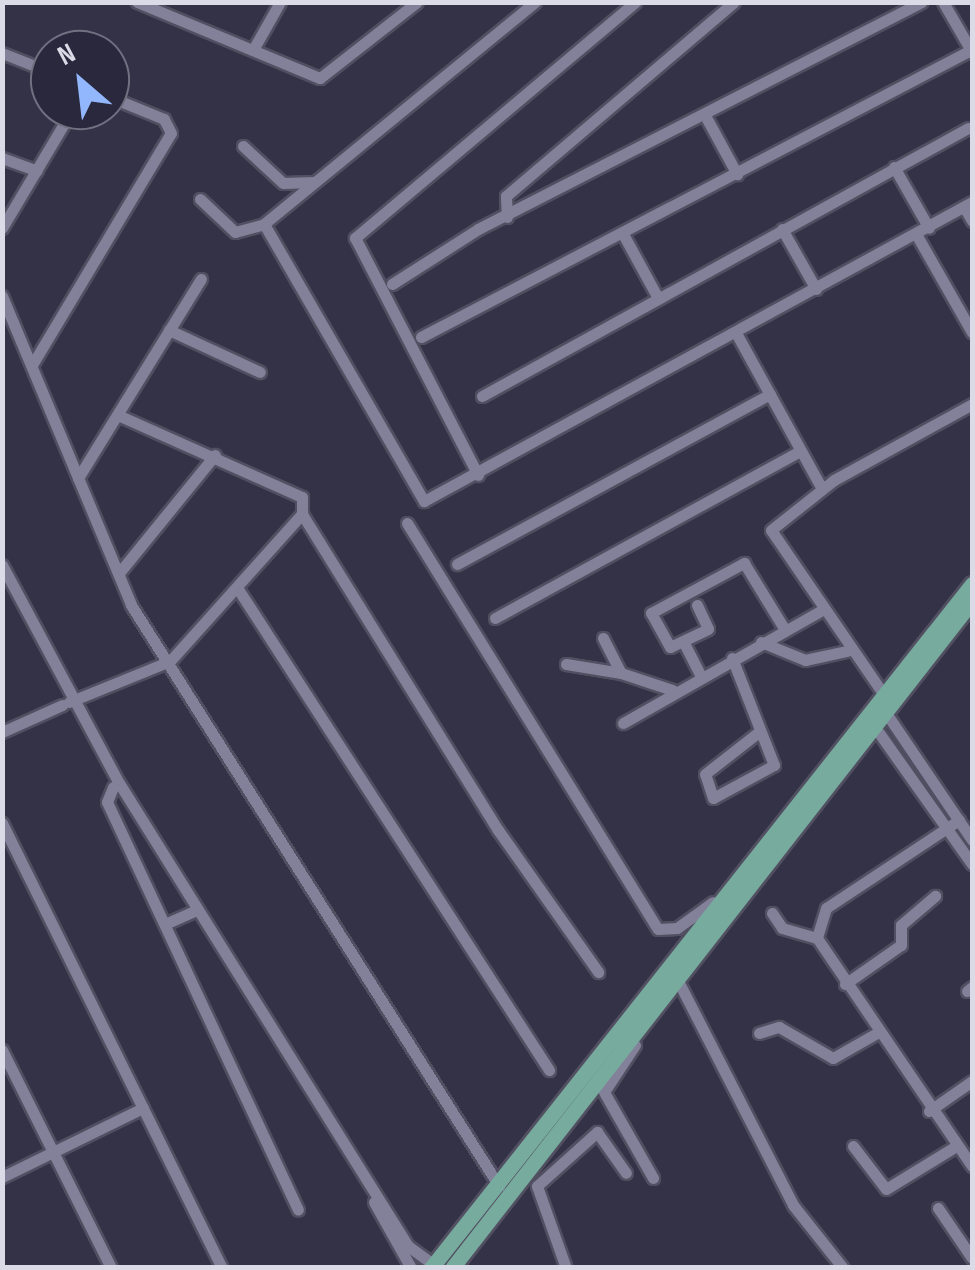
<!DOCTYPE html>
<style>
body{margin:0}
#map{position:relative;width:975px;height:1270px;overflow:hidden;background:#333246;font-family:"Sofia Sans Condensed",sans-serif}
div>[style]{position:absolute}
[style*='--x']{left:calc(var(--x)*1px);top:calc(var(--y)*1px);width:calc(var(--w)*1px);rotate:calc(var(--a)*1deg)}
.roads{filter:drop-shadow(2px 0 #514f61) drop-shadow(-2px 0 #514f61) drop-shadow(0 2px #514f61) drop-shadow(0 -2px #514f61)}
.minor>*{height:11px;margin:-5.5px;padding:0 5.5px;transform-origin:5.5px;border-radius:5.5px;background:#828199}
.major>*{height:15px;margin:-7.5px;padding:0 7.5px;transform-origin:7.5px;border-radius:7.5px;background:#77ab9e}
span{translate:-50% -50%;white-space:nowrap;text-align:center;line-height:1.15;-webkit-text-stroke:10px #29283c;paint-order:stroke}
.frame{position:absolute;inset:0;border:5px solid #dbdbe8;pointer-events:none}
.north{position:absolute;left:30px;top:30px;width:100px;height:100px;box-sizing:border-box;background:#29283c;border:2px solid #707081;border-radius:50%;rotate:332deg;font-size:28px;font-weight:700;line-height:40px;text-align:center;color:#dbdbe8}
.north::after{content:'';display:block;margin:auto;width:35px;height:45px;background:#93b7fd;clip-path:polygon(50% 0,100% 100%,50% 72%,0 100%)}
</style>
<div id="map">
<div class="roads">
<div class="minor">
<div style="--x:137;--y:2;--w:198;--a:22.6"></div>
<div style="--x:320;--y:78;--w:123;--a:-38.1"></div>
<div style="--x:535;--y:2;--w:350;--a:140.7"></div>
<div style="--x:264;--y:224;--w:320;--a:60"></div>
<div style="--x:424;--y:501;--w:624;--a:-28.62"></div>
<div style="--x:943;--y:2;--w:58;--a:59.9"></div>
<div style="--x:254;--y:48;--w:53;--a:-60.5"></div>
<div style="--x:2;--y:53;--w:52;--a:21.6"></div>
<div style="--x:707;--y:119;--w:63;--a:61.4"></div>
<div style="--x:243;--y:146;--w:54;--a:42.8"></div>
<div style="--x:283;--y:183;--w:31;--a:-2"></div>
<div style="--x:2;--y:158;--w:37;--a:20"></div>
<div style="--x:894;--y:167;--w:70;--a:60.2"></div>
<div style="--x:200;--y:199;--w:48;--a:43.3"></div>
<div style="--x:235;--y:232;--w:30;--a:-15"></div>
<div style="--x:964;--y:207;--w:16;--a:60"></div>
<div style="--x:507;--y:217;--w:21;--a:-93"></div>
<div style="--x:506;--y:196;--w:299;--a:-40.4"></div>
<div style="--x:2;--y:228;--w:137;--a:-59.3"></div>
<div style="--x:782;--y:229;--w:69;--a:60.5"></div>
<div style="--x:623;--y:234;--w:71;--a:61.3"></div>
<div style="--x:916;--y:234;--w:113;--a:60.3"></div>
<div style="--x:392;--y:284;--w:102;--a:-32.6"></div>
<div style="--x:478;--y:229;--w:498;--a:-27.1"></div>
<div style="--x:2;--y:296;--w:335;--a:67.3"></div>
<div style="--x:131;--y:605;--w:688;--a:57.65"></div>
<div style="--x:169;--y:330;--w:100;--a:24.8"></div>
<div style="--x:736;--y:333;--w:178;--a:61.1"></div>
<div style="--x:421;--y:337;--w:620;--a:-27.56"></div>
<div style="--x:32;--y:365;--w:270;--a:-59.1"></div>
<div style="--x:171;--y:133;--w:16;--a:-117"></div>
<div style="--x:164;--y:119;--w:58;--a:-157.8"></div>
<div style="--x:482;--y:396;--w:555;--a:-28.87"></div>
<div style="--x:120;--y:416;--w:199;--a:24"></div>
<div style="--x:302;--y:497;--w:17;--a:90"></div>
<div style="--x:302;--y:514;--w:372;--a:58.2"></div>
<div style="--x:498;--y:830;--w:174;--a:54.8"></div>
<div style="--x:478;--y:475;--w:267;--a:-117.4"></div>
<div style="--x:355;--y:238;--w:366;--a:-40.1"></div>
<div style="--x:78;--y:478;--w:234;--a:-58.3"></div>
<div style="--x:407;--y:523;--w:477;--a:58.3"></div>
<div style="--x:658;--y:929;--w:19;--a:-3"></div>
<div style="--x:677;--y:928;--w:44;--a:-35.8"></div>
<div style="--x:457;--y:564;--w:356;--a:-28.5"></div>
<div style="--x:2;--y:565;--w:247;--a:61.8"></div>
<div style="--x:119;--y:783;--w:546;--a:58.03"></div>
<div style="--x:408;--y:1246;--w:37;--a:36"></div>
<div style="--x:119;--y:573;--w:152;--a:-50.9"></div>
<div style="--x:238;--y:589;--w:573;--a:57.11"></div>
<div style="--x:697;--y:605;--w:26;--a:65"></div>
<div style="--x:708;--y:629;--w:42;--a:154.7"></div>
<div style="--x:670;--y:647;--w:39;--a:-119"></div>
<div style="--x:651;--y:613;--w:106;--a:-28.3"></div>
<div style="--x:744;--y:563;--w:79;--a:58.5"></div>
<div style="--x:495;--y:618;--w:348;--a:-28.7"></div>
<div style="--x:603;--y:638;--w:39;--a:63"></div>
<div style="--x:621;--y:673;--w:54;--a:18.4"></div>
<div style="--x:761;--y:642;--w:48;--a:22.2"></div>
<div style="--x:805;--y:660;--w:43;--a:-12.1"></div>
<div style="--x:684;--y:643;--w:35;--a:63"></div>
<div style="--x:732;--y:658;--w:115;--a:68.6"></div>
<div style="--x:774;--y:765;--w:69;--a:151.6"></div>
<div style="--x:713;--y:798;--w:25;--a:-108"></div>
<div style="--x:705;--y:774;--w:70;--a:-38"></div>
<div style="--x:566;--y:664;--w:56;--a:9.3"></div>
<div style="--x:882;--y:692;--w:196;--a:-124.4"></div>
<div style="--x:771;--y:530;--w:80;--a:-38.4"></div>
<div style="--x:834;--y:480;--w:158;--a:-28.8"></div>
<div style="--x:69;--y:702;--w:109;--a:-22.1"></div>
<div style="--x:170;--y:661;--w:198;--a:-48.1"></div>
<div style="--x:882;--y:707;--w:161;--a:55.9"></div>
<div style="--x:623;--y:723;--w:227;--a:-29.6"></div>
<div style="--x:872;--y:723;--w:173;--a:54.7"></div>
<div style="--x:2;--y:732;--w:66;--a:-24.2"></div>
<div style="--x:113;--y:787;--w:16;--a:112"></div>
<div style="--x:107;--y:802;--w:450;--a:64.9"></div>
<div style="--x:959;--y:820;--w:159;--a:146.5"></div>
<div style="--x:826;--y:908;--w:31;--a:107"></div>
<div style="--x:817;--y:938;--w:276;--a:55.8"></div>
<div style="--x:2;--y:823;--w:496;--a:63.7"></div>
<div style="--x:772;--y:913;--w:18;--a:56"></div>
<div style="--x:782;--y:928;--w:36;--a:16"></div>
<div style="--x:165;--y:924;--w:32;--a:-24"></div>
<div style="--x:676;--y:977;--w:256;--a:62.8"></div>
<div style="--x:793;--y:1205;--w:80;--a:51.6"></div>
<div style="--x:845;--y:984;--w:68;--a:-34.9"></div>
<div style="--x:901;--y:945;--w:20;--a:-90"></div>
<div style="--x:901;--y:925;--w:45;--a:-40.5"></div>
<div style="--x:967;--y:991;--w:6;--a:-39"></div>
<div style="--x:759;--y:1033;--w:21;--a:-17"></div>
<div style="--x:779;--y:1027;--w:62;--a:29.9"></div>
<div style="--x:833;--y:1058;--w:51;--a:-29.6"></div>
<div style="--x:635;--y:1045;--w:56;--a:123.4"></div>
<div style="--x:604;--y:1092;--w:99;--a:60.3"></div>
<div style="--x:2;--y:1050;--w:244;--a:63.4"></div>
<div style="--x:929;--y:1111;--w:52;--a:-34.9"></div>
<div style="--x:853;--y:1146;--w:54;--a:52.5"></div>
<div style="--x:886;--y:1189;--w:79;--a:-31.5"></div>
<div style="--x:2;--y:1177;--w:157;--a:-26.1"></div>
<div style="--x:374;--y:1202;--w:76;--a:60.7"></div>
<div style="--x:938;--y:1208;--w:60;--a:55.8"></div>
<div style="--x:566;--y:1268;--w:87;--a:-109.5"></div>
<div style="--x:537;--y:1186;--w:81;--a:-42"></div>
<div style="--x:597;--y:1132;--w:50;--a:54.7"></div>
</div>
<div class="major">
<div style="--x:431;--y:1268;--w:872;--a:-51.66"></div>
<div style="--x:452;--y:1268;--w:846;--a:-52.06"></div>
</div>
</div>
<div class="frame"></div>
<div class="north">N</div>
</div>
